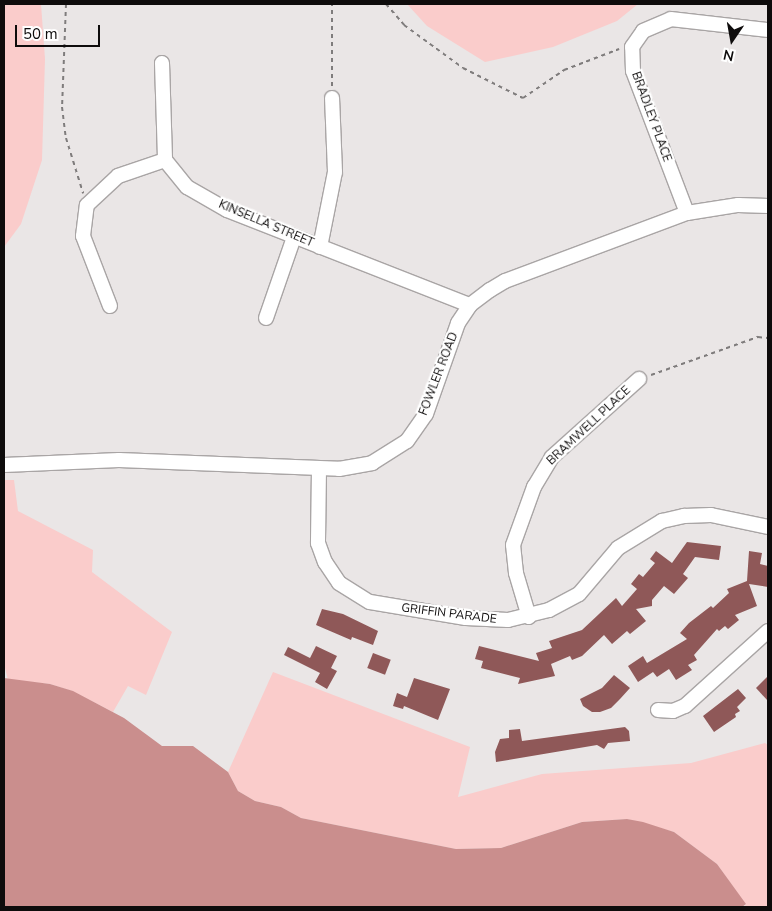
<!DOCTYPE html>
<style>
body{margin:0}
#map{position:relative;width:772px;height:911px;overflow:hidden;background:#eae6e6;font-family:"Nunito Sans",sans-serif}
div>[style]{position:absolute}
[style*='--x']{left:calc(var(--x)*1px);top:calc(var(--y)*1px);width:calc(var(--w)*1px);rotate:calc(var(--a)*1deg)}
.green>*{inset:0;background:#facccb}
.water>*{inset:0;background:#ca8e8d}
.building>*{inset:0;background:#8f5858;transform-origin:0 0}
.path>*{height:2px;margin-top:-1px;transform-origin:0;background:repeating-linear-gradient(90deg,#7f7c7c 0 4px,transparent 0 8px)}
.roads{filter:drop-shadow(1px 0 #a9a5a5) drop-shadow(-1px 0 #a9a5a5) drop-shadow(0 1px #a9a5a5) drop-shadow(0 -1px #a9a5a5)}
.minor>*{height:14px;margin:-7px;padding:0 7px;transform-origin:7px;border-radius:7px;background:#fff}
span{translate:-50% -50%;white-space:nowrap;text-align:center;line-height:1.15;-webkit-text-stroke:4.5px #fff;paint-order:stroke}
.street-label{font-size:12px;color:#0e0c0c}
.frame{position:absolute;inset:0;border:5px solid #0e0c0c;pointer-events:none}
.north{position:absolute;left:707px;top:15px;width:50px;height:50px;-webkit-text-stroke:4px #fff;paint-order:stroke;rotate:192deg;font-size:14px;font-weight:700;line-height:20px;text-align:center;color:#0e0c0c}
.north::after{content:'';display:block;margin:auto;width:18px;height:22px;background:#0e0c0c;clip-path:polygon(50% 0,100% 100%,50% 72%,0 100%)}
.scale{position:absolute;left:15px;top:25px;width:85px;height:22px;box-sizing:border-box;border:2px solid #0e0c0c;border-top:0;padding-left:6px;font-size:15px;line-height:18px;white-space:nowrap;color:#0e0c0c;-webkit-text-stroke:4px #fff;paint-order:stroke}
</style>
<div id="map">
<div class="green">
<div style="clip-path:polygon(4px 4px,41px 4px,45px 59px,42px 160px,21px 224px,4px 247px)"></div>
<div style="clip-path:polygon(407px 4px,638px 4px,617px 21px,553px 47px,485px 62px,427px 26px)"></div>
<div style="clip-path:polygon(4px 480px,14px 480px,18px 511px,93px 550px,92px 572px,172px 632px,146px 695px,128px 686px,113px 712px,72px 691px,50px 684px,8px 680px,4px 664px)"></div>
<div style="clip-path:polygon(273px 672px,470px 747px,458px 797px,542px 774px,691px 763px,765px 743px,768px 745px,768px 907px,742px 907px,746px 905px,717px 864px,674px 832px,627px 819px,582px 822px,501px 848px,456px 849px,301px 818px,281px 807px,255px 801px,238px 791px,228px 772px)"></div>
</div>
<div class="water">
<div style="clip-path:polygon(4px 678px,50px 684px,73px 691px,124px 718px,162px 746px,193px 746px,228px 772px,238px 791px,255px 801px,281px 807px,301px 818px,456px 849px,501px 848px,582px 822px,627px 819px,643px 822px,674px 832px,717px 864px,746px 904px,742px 907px,4px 907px)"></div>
</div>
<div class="building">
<div style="clip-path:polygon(687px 542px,721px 546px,719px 560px,695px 557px,683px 574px,688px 578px,674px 594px,664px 586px,652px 600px,652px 606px,636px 609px,646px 621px,630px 634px,627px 631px,612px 644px,604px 635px,582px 656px,572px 660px,570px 656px,551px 664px,555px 676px,518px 684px,520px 678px,481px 668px,483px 661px,475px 659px,479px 646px,539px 661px,536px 653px,552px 648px,549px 641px,582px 630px,616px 598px,622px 606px,637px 589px,631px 584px,639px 574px,643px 577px,655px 563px,650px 559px,656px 551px,672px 563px)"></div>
<div style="clip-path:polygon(749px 551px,762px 553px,760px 564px,768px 566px,768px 587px,749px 584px,757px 606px,735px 615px,739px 620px,728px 629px,725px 626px,719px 631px,717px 629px,694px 655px,697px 660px,688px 665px,692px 670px,676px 680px,669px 669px,657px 677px,653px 672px,638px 682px,628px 666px,643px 656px,647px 663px,687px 639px,680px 633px,689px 623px,711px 606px,713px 608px,729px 593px,727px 589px,747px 581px)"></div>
<div style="clip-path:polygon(322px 609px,343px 614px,378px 631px,373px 645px,352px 637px,351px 640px,316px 625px)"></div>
<div style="clip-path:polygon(316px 646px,337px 656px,331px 668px,337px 671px,327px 689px,315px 682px,320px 673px,284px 655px,288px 647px,310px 658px)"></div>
<div style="left:373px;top:653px;width:19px;height:16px;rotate:21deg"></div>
<div style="clip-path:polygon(614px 675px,630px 688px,620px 699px,611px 708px,600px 712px,592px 712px,583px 706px,580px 699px,602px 688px)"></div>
<div style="clip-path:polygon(768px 676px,768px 701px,756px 688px)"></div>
<div style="clip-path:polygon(414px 678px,450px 689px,438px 720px,404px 706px,403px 709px,393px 706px,397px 693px,407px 697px)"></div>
<div style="clip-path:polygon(738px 689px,746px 698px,737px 707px,740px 711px,735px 714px,736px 717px,714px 732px,703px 716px)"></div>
<div style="clip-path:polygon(625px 727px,629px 731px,630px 741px,608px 743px,604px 749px,597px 745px,496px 762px,495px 752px,500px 739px,509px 738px,509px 730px,520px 729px,522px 741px)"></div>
</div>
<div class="path">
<div style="--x:66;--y:4;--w:103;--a:92.2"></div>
<div style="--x:62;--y:107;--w:31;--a:83"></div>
<div style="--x:66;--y:138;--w:58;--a:72.8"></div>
<div style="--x:386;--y:4;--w:28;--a:49"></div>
<div style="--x:404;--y:25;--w:73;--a:36.1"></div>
<div style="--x:463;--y:68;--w:67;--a:26.6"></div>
<div style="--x:523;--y:98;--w:50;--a:-34.3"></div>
<div style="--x:564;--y:70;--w:59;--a:-20.9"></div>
<div style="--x:332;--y:86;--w:82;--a:-90"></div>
<div style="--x:651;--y:375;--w:114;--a:-19.6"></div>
<div style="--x:758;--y:337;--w:10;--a:6"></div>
</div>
<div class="roads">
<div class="minor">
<div style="--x:162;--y:63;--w:97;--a:88.2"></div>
<div style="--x:165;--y:160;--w:35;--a:51"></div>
<div style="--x:187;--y:187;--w:46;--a:29.9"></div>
<div style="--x:227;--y:210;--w:261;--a:21.4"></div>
<div style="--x:687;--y:213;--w:152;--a:-110.8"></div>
<div style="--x:633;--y:71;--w:24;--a:-92"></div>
<div style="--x:632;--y:47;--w:19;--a:-55"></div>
<div style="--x:643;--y:31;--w:30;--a:-23"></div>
<div style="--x:671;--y:19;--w:98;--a:6.5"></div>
<div style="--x:320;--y:247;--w:76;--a:-78.7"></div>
<div style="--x:335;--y:172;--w:74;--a:-92.3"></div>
<div style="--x:110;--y:306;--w:75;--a:-111.1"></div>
<div style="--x:83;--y:236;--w:31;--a:-83"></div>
<div style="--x:87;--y:205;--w:42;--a:-43.1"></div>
<div style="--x:118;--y:176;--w:50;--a:-18.8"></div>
<div style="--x:266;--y:318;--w:86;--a:-70.9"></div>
<div style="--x:4;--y:465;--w:115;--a:-2.5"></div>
<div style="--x:119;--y:460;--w:220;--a:2.3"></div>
<div style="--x:339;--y:469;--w:34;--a:-10"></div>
<div style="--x:372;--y:463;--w:41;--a:-32.2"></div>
<div style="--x:407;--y:441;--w:33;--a:-55"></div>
<div style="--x:426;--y:414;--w:96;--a:-70.6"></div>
<div style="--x:458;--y:323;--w:22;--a:-56"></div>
<div style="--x:470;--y:305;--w:25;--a:-37"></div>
<div style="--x:490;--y:290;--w:17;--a:-31"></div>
<div style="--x:505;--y:281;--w:194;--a:-20.5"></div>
<div style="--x:687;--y:213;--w:52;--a:-8.9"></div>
<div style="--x:738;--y:205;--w:30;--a:2"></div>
<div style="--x:319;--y:469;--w:74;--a:90.8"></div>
<div style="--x:318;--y:543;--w:20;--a:70"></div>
<div style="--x:325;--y:562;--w:25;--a:56"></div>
<div style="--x:339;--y:583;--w:36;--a:32"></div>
<div style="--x:370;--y:602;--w:97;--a:9.5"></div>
<div style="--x:466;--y:618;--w:42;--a:2.7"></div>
<div style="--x:508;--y:620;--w:42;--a:-13.7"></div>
<div style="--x:549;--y:610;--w:34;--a:-28"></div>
<div style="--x:579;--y:594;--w:60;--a:-49.7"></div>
<div style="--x:618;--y:548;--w:52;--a:-31.5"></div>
<div style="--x:662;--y:521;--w:23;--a:-13"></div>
<div style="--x:684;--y:516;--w:27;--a:-2"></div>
<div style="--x:711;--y:515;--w:58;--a:11.9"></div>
<div style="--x:529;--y:617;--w:46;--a:-106.5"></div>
<div style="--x:516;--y:573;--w:28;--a:-96"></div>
<div style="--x:513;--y:545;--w:62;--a:-70.1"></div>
<div style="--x:534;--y:487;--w:35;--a:-59"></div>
<div style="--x:552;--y:457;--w:117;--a:-41.9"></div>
<div style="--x:658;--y:710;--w:15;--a:4"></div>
<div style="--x:673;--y:711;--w:13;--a:-23"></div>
<div style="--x:685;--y:706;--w:112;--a:-42.1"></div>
</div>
</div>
<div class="street-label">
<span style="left:651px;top:117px;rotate:70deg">BRADLEY PLACE</span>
<span style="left:266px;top:224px;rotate:23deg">KINSELLA STREET</span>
<span style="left:439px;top:374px;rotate:-69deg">FOWLER ROAD</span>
<span style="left:589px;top:426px;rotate:-43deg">BRAMWELL PLACE</span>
<span style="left:449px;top:614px;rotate:7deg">GRIFFIN PARADE</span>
</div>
<div class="frame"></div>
<div class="north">N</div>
<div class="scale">50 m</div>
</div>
